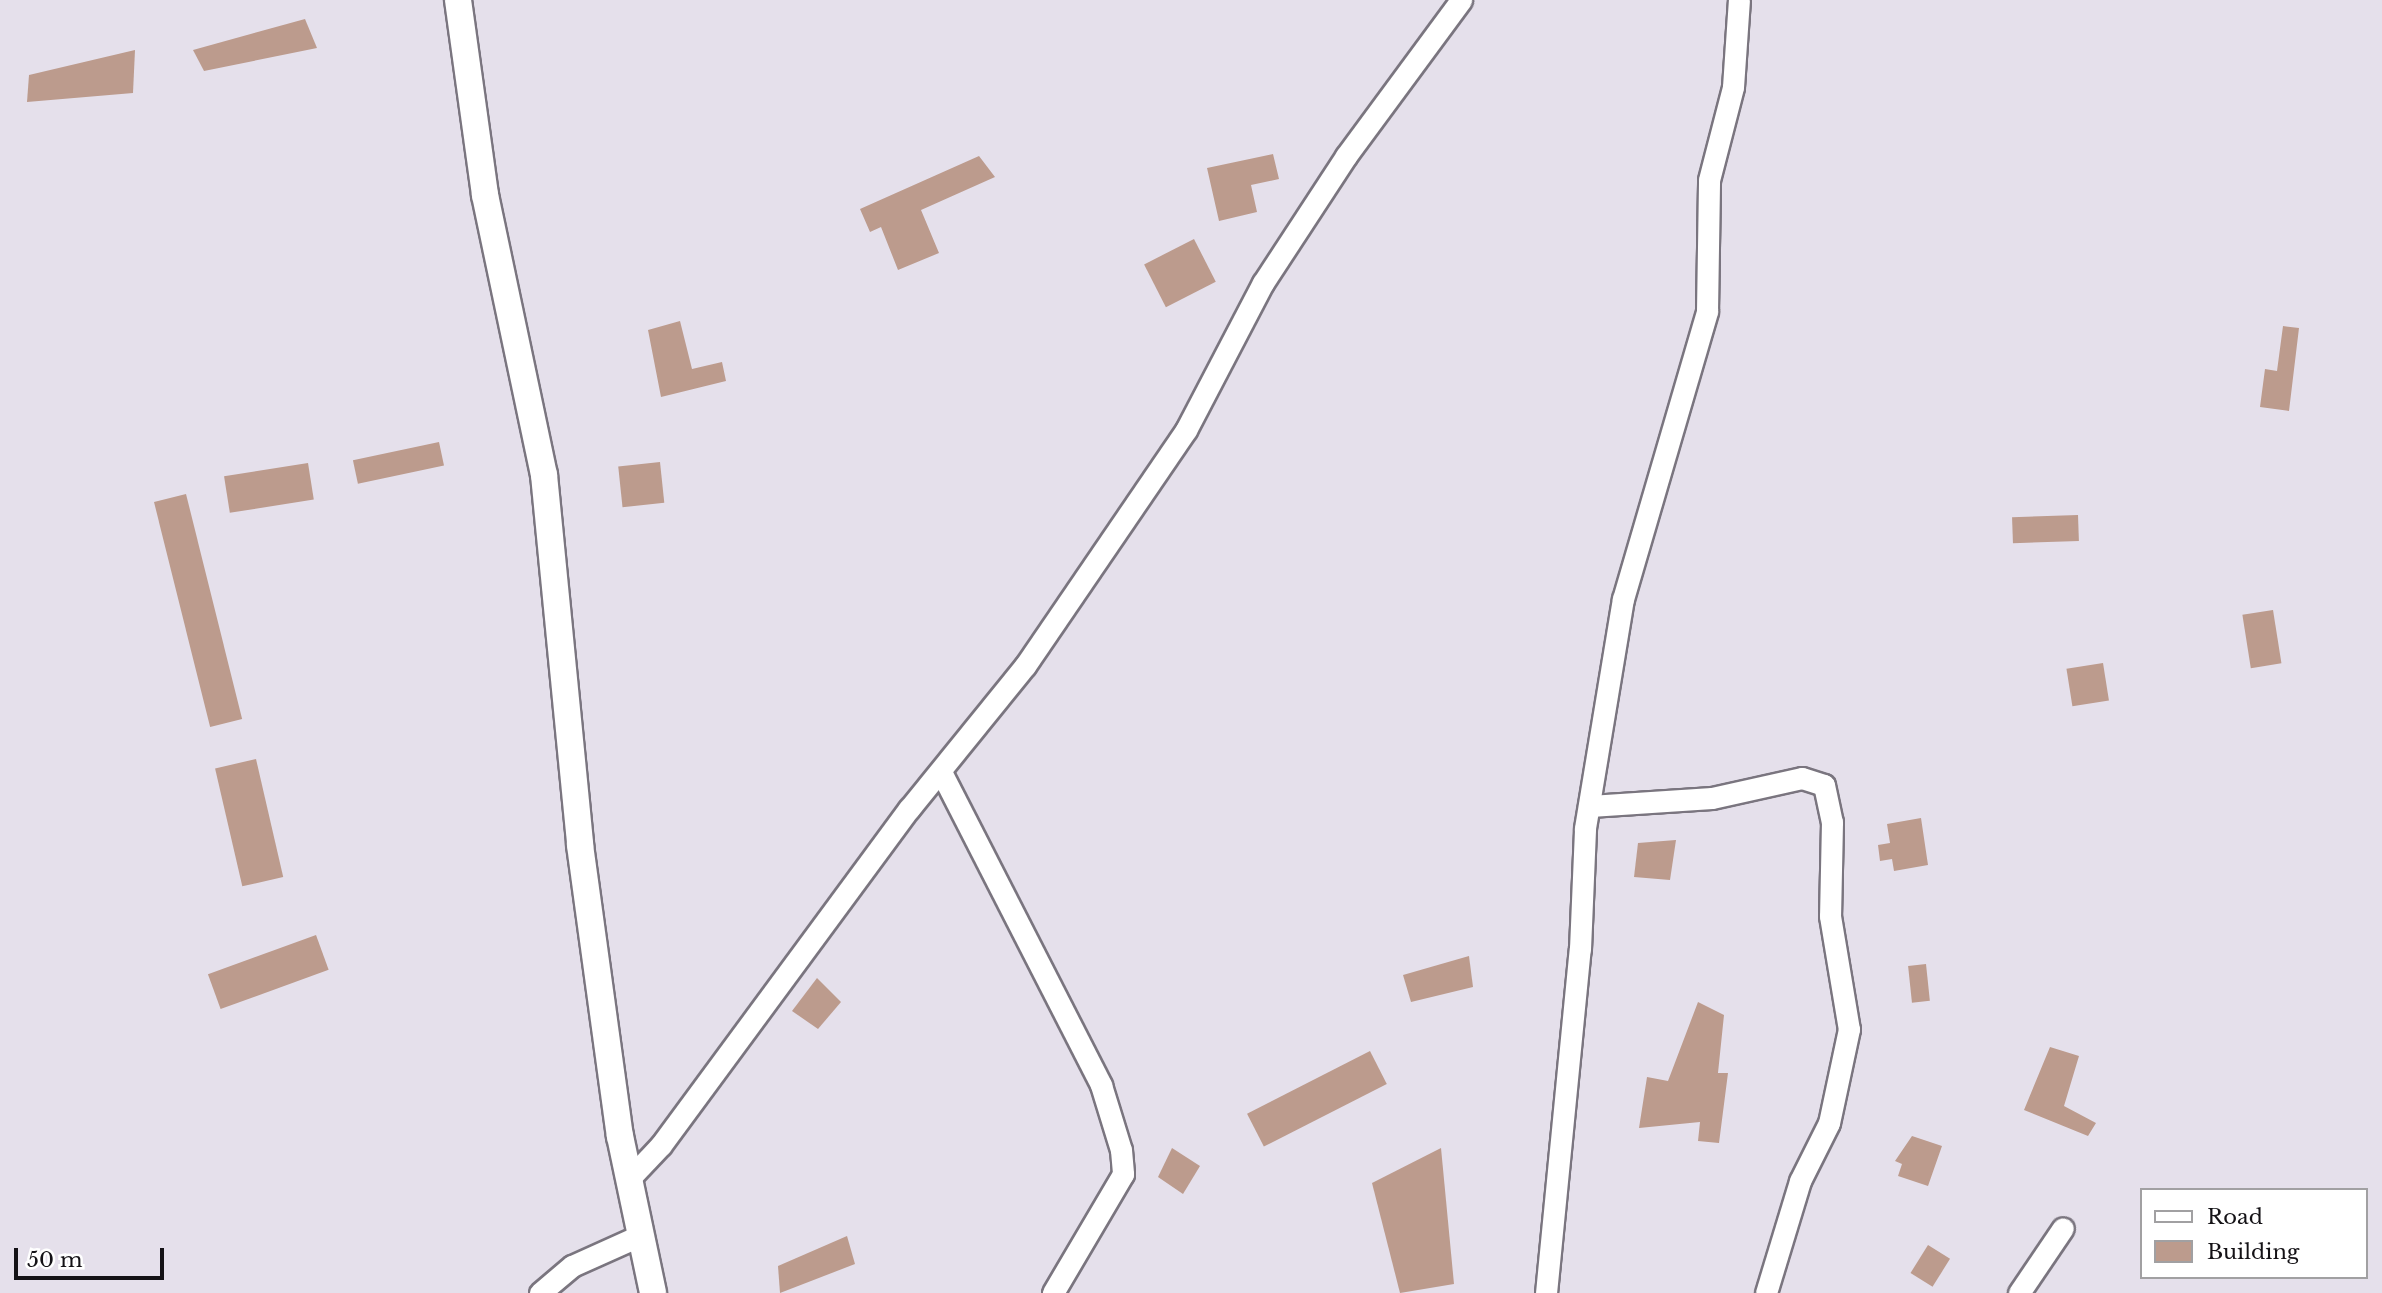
<!DOCTYPE html>
<style>
body{margin:0}
#map{position:relative;width:2382px;height:1293px;overflow:hidden;background:#e5e0eb;font-family:"Libre Baskerville",serif}
div>[style]{position:absolute}
[style*='--x']{left:calc(var(--x)*1px);top:calc(var(--y)*1px);width:calc(var(--w)*1px);rotate:calc(var(--a)*1deg)}
.building>*{inset:0;background:#bc9b8d;transform-origin:0 0}
.roads{filter:drop-shadow(2px 0 #7a757f) drop-shadow(-2px 0 #7a757f) drop-shadow(0 2px #7a757f) drop-shadow(0 -2px #7a757f)}
.minor>*{height:21px;margin:-10.5px;padding:0 10.5px;transform-origin:10.5px;border-radius:10.5px;background:#fff}
.tertiary>*{height:26px;margin:-13px;padding:0 13px;transform-origin:13px;border-radius:13px;background:#fff}
span{translate:-50% -50%;white-space:nowrap;text-align:center;line-height:1.15;-webkit-text-stroke:5px #fff;paint-order:stroke}
.legend{position:absolute;left:2140px;top:1188px;width:228px;height:91px;box-sizing:border-box;background:#fff;border:2px solid #a1a0a2;margin:0;padding:9px 12px;list-style:none;font-size:21px;color:#141216}
.legend li{display:flex;align-items:center;gap:14px;height:35px}
.legend b{width:35px;border:2px solid #a1a0a2}
.scale{position:absolute;left:14px;top:1248px;width:150px;height:32px;box-sizing:border-box;border:4px solid #141216;border-top:0;padding-left:9px;font-size:21px;line-height:24px;white-space:nowrap;color:#141216;-webkit-text-stroke:5px #fff;paint-order:stroke}
</style>
<div id="map">
<div class="building">
<div style="clip-path:polygon(305px 19px,317px 48px,204px 71px,193px 50px)"></div>
<div style="clip-path:polygon(135px 50px,133px 93px,27px 102px,29px 75px)"></div>
<div style="clip-path:polygon(1273px 154px,1279px 179px,1251px 185px,1257px 212px,1219px 221px,1207px 168px)"></div>
<div style="clip-path:polygon(979px 156px,995px 177px,921px 210px,939px 253px,898px 270px,881px 227px,870px 232px,860px 209px)"></div>
<div style="left:1194px;top:239px;width:48px;height:56px;rotate:63deg"></div>
<div style="clip-path:polygon(680px 321px,692px 369px,722px 362px,726px 381px,661px 397px,648px 330px)"></div>
<div style="clip-path:polygon(2283px 326px,2299px 328px,2289px 411px,2260px 407px,2265px 369px,2277px 371px)"></div>
<div style="left:439px;top:442px;width:24px;height:88px;rotate:78deg"></div>
<div style="left:660px;top:462px;width:41px;height:42px;rotate:84deg"></div>
<div style="left:308px;top:463px;width:37px;height:85px;rotate:81deg"></div>
<div style="left:186px;top:494px;width:232px;height:33px;rotate:76deg"></div>
<div style="left:2078px;top:515px;width:26px;height:66px;rotate:88deg"></div>
<div style="left:2273px;top:610px;width:54px;height:31px;rotate:81deg"></div>
<div style="left:2103px;top:663px;width:38px;height:37px;rotate:81deg"></div>
<div style="left:256px;top:759px;width:121px;height:42px;rotate:77deg"></div>
<div style="clip-path:polygon(1921px 818px,1928px 865px,1894px 871px,1892px 859px,1880px 861px,1878px 845px,1890px 843px,1887px 824px)"></div>
<div style="clip-path:polygon(1676px 840px,1670px 880px,1634px 877px,1638px 843px)"></div>
<div style="left:316px;top:935px;width:37px;height:115px;rotate:70deg"></div>
<div style="clip-path:polygon(1469px 956px,1473px 987px,1411px 1002px,1403px 975px)"></div>
<div style="left:1926px;top:964px;width:37px;height:18px;rotate:84deg"></div>
<div style="clip-path:polygon(817px 978px,841px 1002px,818px 1029px,792px 1011px)"></div>
<div style="clip-path:polygon(1698px 1002px,1724px 1015px,1718px 1073px,1728px 1073px,1719px 1143px,1698px 1141px,1700px 1122px,1639px 1128px,1647px 1077px,1668px 1081px)"></div>
<div style="clip-path:polygon(2050px 1047px,2079px 1056px,2064px 1106px,2096px 1123px,2088px 1136px,2024px 1110px)"></div>
<div style="left:1370px;top:1051px;width:37px;height:138px;rotate:63deg"></div>
<div style="clip-path:polygon(1912px 1136px,1942px 1146px,1928px 1186px,1898px 1176px,1902px 1164px,1895px 1161px)"></div>
<div style="clip-path:polygon(1172px 1148px,1200px 1166px,1183px 1194px,1158px 1177px)"></div>
<div style="clip-path:polygon(1441px 1148px,1454px 1284px,1400px 1293px,1372px 1183px)"></div>
<div style="clip-path:polygon(847px 1236px,855px 1264px,780px 1293px,778px 1266px)"></div>
<div style="left:1928px;top:1245px;width:26px;height:33px;rotate:32deg"></div>
</div>
<div class="roads">
<div class="minor">
<div style="--x:941;--y:772;--w:352;--a:62.9"></div>
<div style="--x:1101;--y:1085;--w:68;--a:72.9"></div>
<div style="--x:1121;--y:1150;--w:24;--a:85"></div>
<div style="--x:1123;--y:1174;--w:138;--a:120.5"></div>
<div style="--x:1590;--y:806;--w:122;--a:-3.8"></div>
<div style="--x:1712;--y:798;--w:92;--a:-12.5"></div>
<div style="--x:1802;--y:778;--w:23;--a:18"></div>
<div style="--x:1824;--y:785;--w:38;--a:78"></div>
<div style="--x:1832;--y:822;--w:94;--a:91.2"></div>
<div style="--x:1830;--y:916;--w:115;--a:80.5"></div>
<div style="--x:1849;--y:1029;--w:96;--a:102"></div>
<div style="--x:1829;--y:1123;--w:65;--a:116.6"></div>
<div style="--x:1800;--y:1181;--w:117;--a:106.9"></div>
<div style="--x:628;--y:1180;--w:48;--a:-46.7"></div>
<div style="--x:661;--y:1145;--w:418;--a:-53.6"></div>
<div style="--x:909;--y:809;--w:184;--a:-51"></div>
<div style="--x:1025;--y:666;--w:286;--a:-55.7"></div>
<div style="--x:1186;--y:430;--w:166;--a:-62.4"></div>
<div style="--x:1263;--y:283;--w:152;--a:-56.8"></div>
<div style="--x:1346;--y:156;--w:194;--a:-53.6"></div>
<div style="--x:540;--y:1293;--w:42;--a:-40.2"></div>
<div style="--x:572;--y:1266;--w:76;--a:-24.2"></div>
<div style="--x:1546;--y:1293;--w:346;--a:-84.4"></div>
<div style="--x:1580;--y:949;--w:121;--a:-87.6"></div>
<div style="--x:1585;--y:828;--w:232;--a:-80.6"></div>
<div style="--x:1623;--y:599;--w:300;--a:-73.7"></div>
<div style="--x:1707;--y:311;--w:131;--a:-89.1"></div>
<div style="--x:1709;--y:180;--w:96;--a:-75.5"></div>
<div style="--x:1733;--y:87;--w:87;--a:-86.1"></div>
<div style="--x:2019;--y:1293;--w:78;--a:-55.9"></div>
</div>
<div class="tertiary">
<div style="--x:458;--y:0;--w:197;--a:82.1"></div>
<div style="--x:485;--y:195;--w:286;--a:78.1"></div>
<div style="--x:544;--y:475;--w:372;--a:84.4"></div>
<div style="--x:580;--y:845;--w:294;--a:82.2"></div>
<div style="--x:620;--y:1136;--w:160;--a:78.1"></div>
</div>
</div>
<ul class="legend">
<li><b style="height:9px;background:#fff"></b>Road</li>
<li><b style="height:19px;background:#bc9b8d"></b>Building</li>
</ul>
<div class="scale">50 m</div>
</div>
